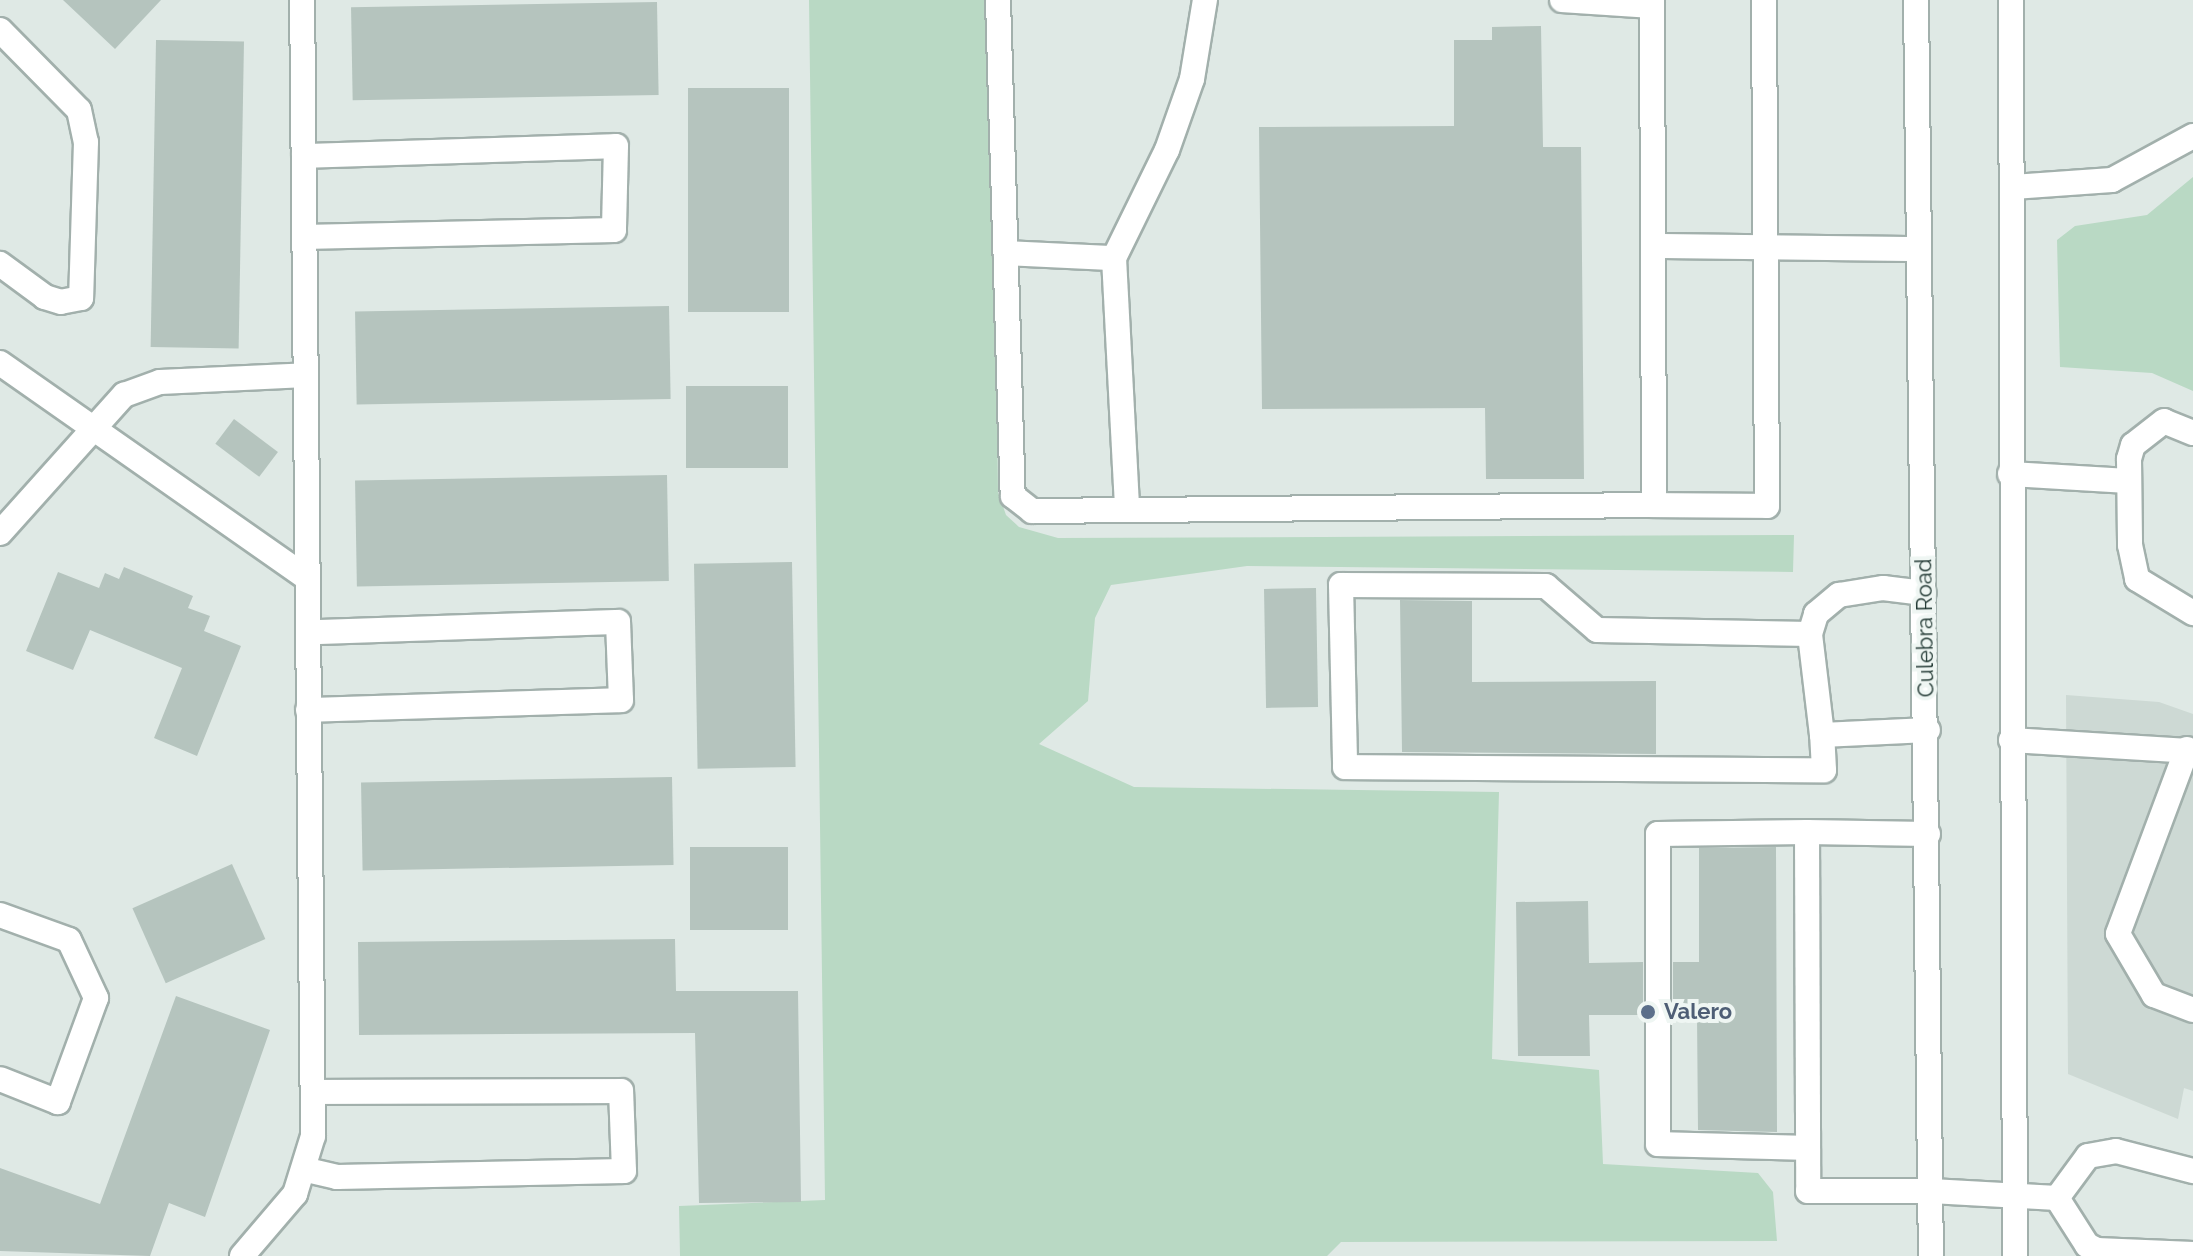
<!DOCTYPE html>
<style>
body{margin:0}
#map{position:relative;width:2193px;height:1256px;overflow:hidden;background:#dfe9e5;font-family:Raleway,sans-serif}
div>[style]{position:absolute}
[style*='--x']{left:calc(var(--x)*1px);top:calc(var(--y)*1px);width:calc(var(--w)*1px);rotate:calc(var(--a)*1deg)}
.built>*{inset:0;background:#cdd9d4}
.green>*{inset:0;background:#b9d9c4}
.building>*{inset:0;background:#b5c4be;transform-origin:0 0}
.roads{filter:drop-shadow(2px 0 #a2b0ac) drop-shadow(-2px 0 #a2b0ac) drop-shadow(0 2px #a2b0ac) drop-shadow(0 -2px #a2b0ac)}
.service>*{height:24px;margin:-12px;padding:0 12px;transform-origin:12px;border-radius:12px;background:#fff}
.minor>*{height:24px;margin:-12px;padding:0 12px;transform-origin:12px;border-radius:12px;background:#fff}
.secondary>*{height:24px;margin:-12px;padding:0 12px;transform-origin:12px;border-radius:12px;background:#fff}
.dots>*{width:22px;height:22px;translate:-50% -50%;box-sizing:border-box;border:4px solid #eff6f3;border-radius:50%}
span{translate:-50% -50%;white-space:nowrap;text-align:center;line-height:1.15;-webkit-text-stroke:8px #eff6f3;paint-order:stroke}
.street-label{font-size:22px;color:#213833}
.service-label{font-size:22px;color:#4e5e75;font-weight:700}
.left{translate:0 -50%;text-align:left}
</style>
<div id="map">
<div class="built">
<div style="clip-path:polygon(2066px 695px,2159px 702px,2193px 714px,2193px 1091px,2184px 1088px,2178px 1119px,2068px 1074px)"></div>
</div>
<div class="green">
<div style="clip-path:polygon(809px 0,992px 0,998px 492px,1006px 515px,1019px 527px,1058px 538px,1794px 535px,1793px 572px,1247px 566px,1111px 585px,1095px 618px,1088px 701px,1039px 744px,1134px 787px,1499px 792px,1492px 1059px,1599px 1070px,1603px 1164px,1758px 1173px,1773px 1192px,1777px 1241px,1341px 1242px,1327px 1256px,680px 1256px,679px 1206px,825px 1200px)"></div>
<div style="clip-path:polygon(2193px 177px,2193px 391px,2152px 373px,2060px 367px,2057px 240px,2075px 226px,2147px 215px)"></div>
</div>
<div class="building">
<div style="clip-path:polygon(63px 0,161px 0,115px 49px)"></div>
<div style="left:657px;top:2px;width:93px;height:306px;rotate:89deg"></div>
<div style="clip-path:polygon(1541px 26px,1543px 147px,1581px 147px,1584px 479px,1486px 479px,1485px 408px,1262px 409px,1259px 127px,1454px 126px,1454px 40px,1492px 40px,1492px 27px)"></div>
<div style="left:156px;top:40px;width:88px;height:307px;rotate:1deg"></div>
<div style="left:688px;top:88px;width:101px;height:224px"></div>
<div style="left:669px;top:306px;width:93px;height:314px;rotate:89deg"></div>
<div style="left:788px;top:386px;width:82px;height:102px;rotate:90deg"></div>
<div style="left:234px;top:419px;width:55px;height:31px;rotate:37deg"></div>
<div style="left:667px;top:475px;width:106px;height:312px;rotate:89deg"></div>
<div style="left:792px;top:562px;width:205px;height:98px;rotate:89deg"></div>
<div style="clip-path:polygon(124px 567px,193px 596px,188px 608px,210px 616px,204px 631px,241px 646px,197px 756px,154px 738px,182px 668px,90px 630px,73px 670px,26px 651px,58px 572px,99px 588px,105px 573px,119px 579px)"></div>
<div style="left:1316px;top:588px;width:119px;height:52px;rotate:89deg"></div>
<div style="clip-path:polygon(1400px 600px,1472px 601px,1472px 682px,1656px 681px,1656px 754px,1402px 752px)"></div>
<div style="left:672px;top:777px;width:88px;height:311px;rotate:89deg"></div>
<div style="left:690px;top:847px;width:98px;height:83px"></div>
<div style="clip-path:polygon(1776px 847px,1777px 1132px,1698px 1130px,1697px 1015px,1673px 1015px,1673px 962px,1699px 962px,1699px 848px)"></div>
<div style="left:232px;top:864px;width:82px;height:109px;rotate:66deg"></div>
<div style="clip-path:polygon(1588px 901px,1589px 963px,1643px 962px,1643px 1015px,1589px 1015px,1590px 1056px,1518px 1056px,1516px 902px)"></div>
<div style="clip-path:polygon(675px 939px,676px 991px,798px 991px,801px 1202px,699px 1203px,695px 1033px,359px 1035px,358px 942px)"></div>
<div style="clip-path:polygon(176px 996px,270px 1030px,205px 1217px,169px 1203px,150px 1256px,0 1251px,0 1168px,100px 1204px)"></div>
</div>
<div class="roads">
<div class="service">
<div style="--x:998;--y:0;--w:496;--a:88.3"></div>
<div style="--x:1013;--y:496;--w:24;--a:38"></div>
<div style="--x:1032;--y:511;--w:622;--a:-0.55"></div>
<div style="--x:1562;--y:0;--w:90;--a:3.8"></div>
<div style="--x:1652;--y:0;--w:505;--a:89.77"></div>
<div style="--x:1654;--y:505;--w:113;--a:0.5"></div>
<div style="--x:1767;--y:506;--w:506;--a:-90.34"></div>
<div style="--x:0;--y:30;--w:112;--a:45.4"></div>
<div style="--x:79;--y:110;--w:33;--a:78"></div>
<div style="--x:86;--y:142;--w:156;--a:91.8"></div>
<div style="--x:81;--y:298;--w:20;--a:169"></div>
<div style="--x:61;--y:302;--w:17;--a:-163"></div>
<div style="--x:45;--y:297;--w:56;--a:-143.7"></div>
<div style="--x:304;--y:156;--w:312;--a:-1.8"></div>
<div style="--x:616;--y:146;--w:84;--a:91.4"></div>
<div style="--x:614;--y:230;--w:310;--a:178.7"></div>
<div style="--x:2013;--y:187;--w:99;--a:-4"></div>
<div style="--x:2112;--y:180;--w:92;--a:-28.5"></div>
<div style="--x:1654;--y:246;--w:263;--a:0.7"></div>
<div style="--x:1006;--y:253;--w:108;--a:2.7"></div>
<div style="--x:1114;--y:258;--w:252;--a:87"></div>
<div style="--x:1114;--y:258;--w:120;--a:-63.9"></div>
<div style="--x:1167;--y:150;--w:75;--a:-70.6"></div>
<div style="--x:1192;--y:79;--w:80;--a:-80.7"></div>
<div style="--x:0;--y:363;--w:375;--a:35"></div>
<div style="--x:2193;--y:433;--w:31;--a:-158"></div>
<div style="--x:2164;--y:421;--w:39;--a:142"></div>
<div style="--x:2133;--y:445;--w:15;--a:106"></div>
<div style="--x:2129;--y:459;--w:86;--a:89.3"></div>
<div style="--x:2130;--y:545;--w:35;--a:78"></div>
<div style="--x:2137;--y:579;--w:66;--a:31.3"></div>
<div style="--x:2010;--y:474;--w:119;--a:3.4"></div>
<div style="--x:0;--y:533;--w:186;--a:-48.1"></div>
<div style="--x:124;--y:395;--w:38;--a:-20"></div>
<div style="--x:160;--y:382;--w:146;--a:-2.7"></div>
<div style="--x:1810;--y:634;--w:21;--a:-73"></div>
<div style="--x:1816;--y:614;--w:30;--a:-40"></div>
<div style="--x:1839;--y:595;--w:45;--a:-9"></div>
<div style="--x:1883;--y:588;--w:41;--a:7"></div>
<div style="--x:308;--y:710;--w:313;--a:-1.8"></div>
<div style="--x:621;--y:700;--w:78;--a:-92.2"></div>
<div style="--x:618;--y:622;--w:309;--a:178.1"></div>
<div style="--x:1822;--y:735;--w:102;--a:-96.8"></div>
<div style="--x:1810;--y:634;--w:213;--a:-178.9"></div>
<div style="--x:1597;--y:630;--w:67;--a:-139.2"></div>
<div style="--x:1546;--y:586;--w:205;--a:-179.7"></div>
<div style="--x:1341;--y:585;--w:182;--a:88.7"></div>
<div style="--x:1345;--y:767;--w:479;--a:0.4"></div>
<div style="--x:1824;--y:770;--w:35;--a:-93"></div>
<div style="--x:1822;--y:735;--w:106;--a:-2.7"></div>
<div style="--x:2011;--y:740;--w:182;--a:3.5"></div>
<div style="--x:2187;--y:749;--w:197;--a:110.5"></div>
<div style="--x:2118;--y:934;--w:71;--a:59.5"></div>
<div style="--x:2154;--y:995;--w:42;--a:21"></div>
<div style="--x:1807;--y:832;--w:149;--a:179.2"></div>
<div style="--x:1658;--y:834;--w:310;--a:90"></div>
<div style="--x:1658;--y:1144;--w:150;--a:1.5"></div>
<div style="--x:1928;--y:834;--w:121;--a:-179.1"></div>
<div style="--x:1807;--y:832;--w:359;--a:89.8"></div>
<div style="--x:1808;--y:1191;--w:123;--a:0"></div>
<div style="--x:0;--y:915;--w:73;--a:19.9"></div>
<div style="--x:69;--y:940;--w:64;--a:65"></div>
<div style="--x:96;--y:998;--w:111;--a:110.1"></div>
<div style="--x:58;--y:1102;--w:62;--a:-158.4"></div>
<div style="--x:307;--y:1170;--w:31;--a:13"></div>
<div style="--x:337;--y:1177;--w:287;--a:-1.2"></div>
<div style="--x:624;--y:1171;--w:80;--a:-92.1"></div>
<div style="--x:621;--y:1091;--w:307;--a:179.8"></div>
<div style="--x:242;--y:1256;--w:82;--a:-49.5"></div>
<div style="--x:295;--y:1194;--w:61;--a:-72.8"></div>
<div style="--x:313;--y:1136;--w:1136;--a:-90.55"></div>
</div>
<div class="minor">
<div style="--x:1931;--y:1191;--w:126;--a:3.2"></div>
<div style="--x:2057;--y:1198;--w:56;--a:57.4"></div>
<div style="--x:2087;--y:1245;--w:11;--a:27"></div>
<div style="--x:2097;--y:1250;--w:96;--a:2.4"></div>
<div style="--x:2057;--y:1198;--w:52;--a:-53.6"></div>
<div style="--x:2088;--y:1156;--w:28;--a:-10"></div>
<div style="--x:2116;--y:1151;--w:80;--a:14.6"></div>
</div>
<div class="secondary">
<div style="--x:1916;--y:0;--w:1256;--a:89.32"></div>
<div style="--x:2011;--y:0;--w:1256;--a:89.82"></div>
</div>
</div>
<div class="dots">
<div style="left:1648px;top:1012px;background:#5c6f8a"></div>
</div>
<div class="street-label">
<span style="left:1925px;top:628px;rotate:-91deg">Culebra Road</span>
</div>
<div class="service-label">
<span class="left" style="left:1664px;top:1012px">Valero</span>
</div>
</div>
